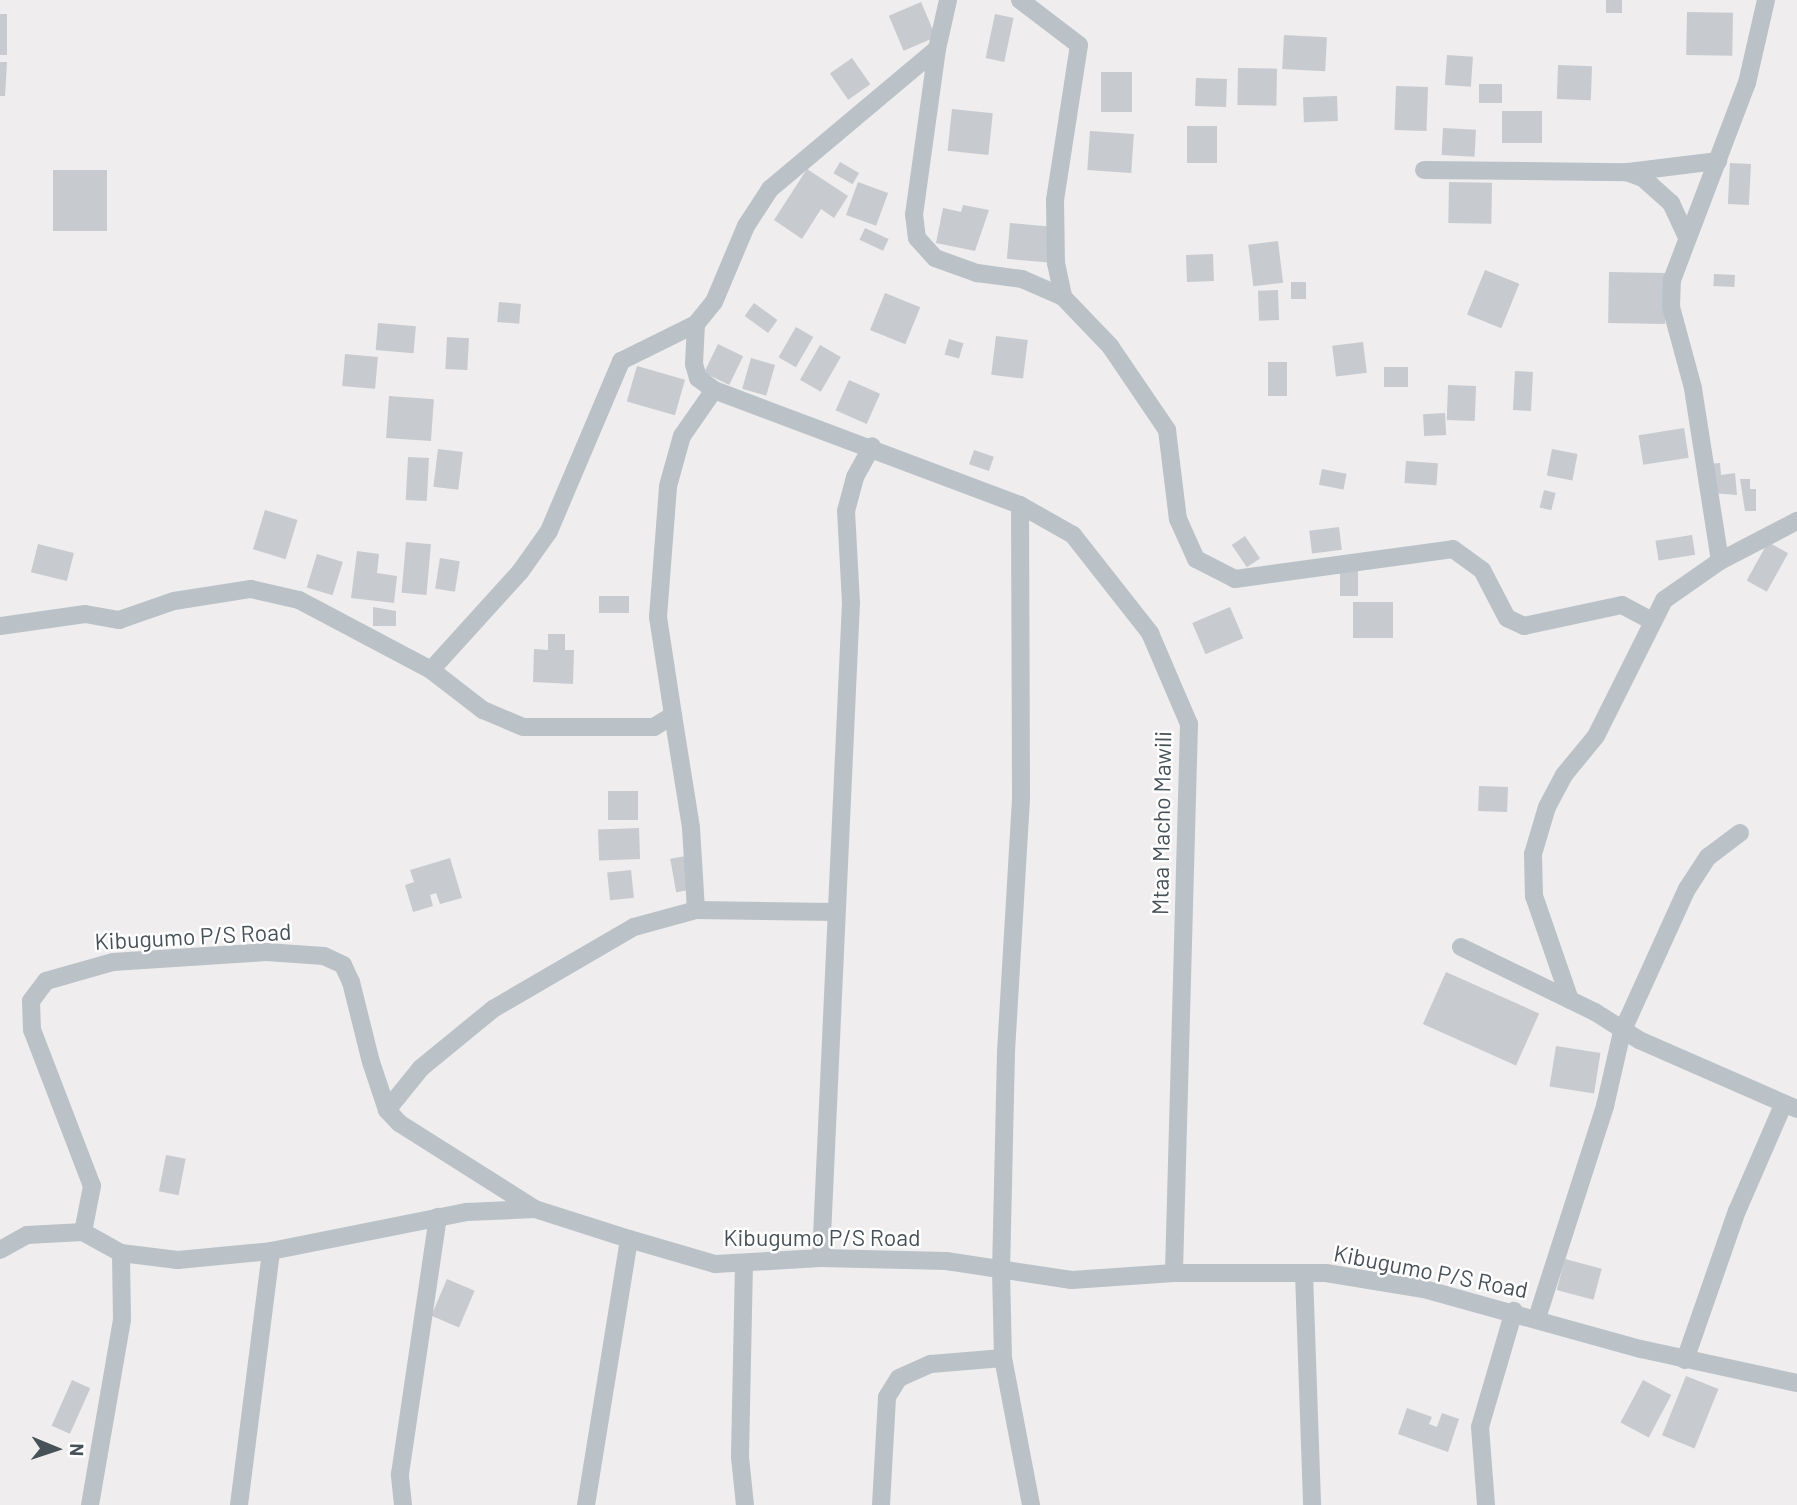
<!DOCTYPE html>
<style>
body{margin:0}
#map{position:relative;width:1797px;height:1505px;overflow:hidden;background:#efeded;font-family:Barlow,sans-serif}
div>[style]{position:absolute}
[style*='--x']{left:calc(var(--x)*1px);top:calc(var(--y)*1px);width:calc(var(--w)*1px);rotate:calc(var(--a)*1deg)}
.building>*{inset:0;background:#c7cacf;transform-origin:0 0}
.street>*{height:18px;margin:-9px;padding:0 9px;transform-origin:9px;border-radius:9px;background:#bac2c8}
span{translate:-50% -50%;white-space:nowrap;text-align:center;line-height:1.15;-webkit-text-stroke:5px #fff;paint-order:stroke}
.street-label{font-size:23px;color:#475158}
.north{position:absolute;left:21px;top:1414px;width:70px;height:70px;-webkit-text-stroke:5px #fff;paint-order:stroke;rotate:92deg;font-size:19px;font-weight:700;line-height:28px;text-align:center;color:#475158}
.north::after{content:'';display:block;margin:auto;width:24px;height:32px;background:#475158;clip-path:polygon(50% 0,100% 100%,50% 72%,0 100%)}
</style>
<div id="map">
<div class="building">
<div style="left:1606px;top:0;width:16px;height:13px"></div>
<div style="left:921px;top:2px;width:38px;height:35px;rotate:67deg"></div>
<div style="left:1687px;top:12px;width:46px;height:43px;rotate:1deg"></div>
<div style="left:0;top:14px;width:7px;height:41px"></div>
<div style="left:995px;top:14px;width:19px;height:45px;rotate:12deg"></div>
<div style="left:1284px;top:35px;width:43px;height:34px;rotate:3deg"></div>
<div style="left:1447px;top:55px;width:26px;height:30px;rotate:4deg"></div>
<div style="left:852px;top:58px;width:32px;height:27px;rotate:55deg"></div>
<div style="clip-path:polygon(0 62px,7px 62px,5px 96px,0 96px)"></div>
<div style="left:1558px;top:65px;width:34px;height:34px;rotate:2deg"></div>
<div style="left:1238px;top:68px;width:39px;height:37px;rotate:1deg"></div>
<div style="left:1101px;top:72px;width:31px;height:40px"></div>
<div style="left:1196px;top:78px;width:31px;height:28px;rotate:2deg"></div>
<div style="left:1479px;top:84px;width:23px;height:19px"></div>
<div style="left:1396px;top:86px;width:32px;height:44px;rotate:2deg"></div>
<div style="left:1337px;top:96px;width:25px;height:34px;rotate:88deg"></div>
<div style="left:952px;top:109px;width:41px;height:42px;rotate:6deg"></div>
<div style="left:1542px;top:111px;width:32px;height:40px;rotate:90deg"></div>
<div style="left:1187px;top:126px;width:30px;height:37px"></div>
<div style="left:1443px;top:128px;width:33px;height:27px;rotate:3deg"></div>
<div style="left:1090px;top:131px;width:44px;height:39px;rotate:4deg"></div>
<div style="left:840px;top:162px;width:22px;height:13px;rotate:30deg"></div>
<div style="left:1730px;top:163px;width:21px;height:41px;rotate:3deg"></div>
<div style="clip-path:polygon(807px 169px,848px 196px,834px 218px,821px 209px,802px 239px,774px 220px)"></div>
<div style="left:53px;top:170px;width:54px;height:61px"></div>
<div style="left:858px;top:182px;width:32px;height:35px;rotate:20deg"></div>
<div style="left:1449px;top:182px;width:43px;height:41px;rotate:1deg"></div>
<div style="clip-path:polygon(963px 205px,989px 210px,975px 251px,936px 243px,943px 208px,961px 212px)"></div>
<div style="left:1010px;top:223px;width:42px;height:36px;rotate:5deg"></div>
<div style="left:865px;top:228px;width:26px;height:13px;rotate:25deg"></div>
<div style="left:1278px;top:241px;width:42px;height:30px;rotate:83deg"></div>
<div style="left:1213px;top:254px;width:27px;height:27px;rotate:88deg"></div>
<div style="left:1485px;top:270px;width:37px;height:48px;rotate:22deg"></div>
<div style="left:1609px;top:272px;width:57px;height:51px;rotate:1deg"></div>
<div style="left:1714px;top:274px;width:21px;height:12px;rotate:3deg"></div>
<div style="left:1291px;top:282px;width:15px;height:17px"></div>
<div style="left:1278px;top:290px;width:30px;height:20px;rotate:88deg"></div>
<div style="left:885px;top:293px;width:38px;height:40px;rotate:22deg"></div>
<div style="left:499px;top:302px;width:22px;height:20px;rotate:5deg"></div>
<div style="left:754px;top:303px;width:29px;height:16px;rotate:36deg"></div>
<div style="left:378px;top:323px;width:38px;height:27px;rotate:5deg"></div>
<div style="left:796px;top:327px;width:20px;height:35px;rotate:30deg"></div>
<div style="left:996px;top:336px;width:32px;height:39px;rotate:7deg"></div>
<div style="left:447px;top:337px;width:22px;height:32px;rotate:3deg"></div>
<div style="left:949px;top:339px;width:15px;height:16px;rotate:16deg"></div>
<div style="left:1363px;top:342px;width:31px;height:31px;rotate:83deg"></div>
<div style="left:718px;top:344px;width:28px;height:32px;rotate:26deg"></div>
<div style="left:820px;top:345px;width:24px;height:40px;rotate:30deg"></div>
<div style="left:345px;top:354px;width:33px;height:32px;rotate:5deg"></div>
<div style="left:751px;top:358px;width:25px;height:32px;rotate:16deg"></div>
<div style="left:1268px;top:362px;width:19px;height:34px"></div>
<div style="left:637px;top:366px;width:50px;height:37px;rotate:16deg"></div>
<div style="left:1384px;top:367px;width:24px;height:20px"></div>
<div style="left:1515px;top:371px;width:18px;height:39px;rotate:3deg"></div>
<div style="left:849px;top:380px;width:34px;height:33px;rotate:24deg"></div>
<div style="left:1448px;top:385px;width:28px;height:35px;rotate:2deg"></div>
<div style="left:389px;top:396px;width:45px;height:42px;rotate:4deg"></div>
<div style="left:1445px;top:413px;width:22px;height:22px;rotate:87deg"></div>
<div style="left:1684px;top:428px;width:30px;height:46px;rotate:81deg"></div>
<div style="left:438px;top:449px;width:25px;height:38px;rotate:7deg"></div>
<div style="left:1552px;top:449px;width:26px;height:27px;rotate:11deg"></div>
<div style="left:974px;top:450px;width:21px;height:15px;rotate:19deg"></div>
<div style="left:408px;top:457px;width:21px;height:43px;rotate:3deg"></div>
<div style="left:1406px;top:461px;width:32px;height:22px;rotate:4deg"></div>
<div style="clip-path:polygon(1720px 463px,1721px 475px,1735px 473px,1737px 495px,1711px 493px,1707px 464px)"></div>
<div style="left:1322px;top:469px;width:25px;height:16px;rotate:11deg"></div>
<div style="clip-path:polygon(1740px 479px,1750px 479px,1750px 489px,1756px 489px,1756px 511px,1745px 511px)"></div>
<div style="left:1544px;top:490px;width:12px;height:18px;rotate:14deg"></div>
<div style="left:265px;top:510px;width:34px;height:41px;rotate:17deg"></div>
<div style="left:1339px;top:527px;width:23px;height:30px;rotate:83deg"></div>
<div style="left:1692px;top:535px;width:20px;height:37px;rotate:81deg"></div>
<div style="left:1245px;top:536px;width:27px;height:16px;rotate:56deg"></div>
<div style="left:406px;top:542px;width:25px;height:51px;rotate:5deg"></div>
<div style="left:1768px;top:542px;width:23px;height:44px;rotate:29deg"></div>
<div style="left:38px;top:544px;width:37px;height:29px;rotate:14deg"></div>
<div style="clip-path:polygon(357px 551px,379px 554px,377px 573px,397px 576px,394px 603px,351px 598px)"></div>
<div style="left:317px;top:554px;width:27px;height:35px;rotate:17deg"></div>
<div style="left:440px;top:558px;width:20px;height:31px;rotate:9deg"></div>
<div style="left:1340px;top:563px;width:18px;height:33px"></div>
<div style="left:599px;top:596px;width:30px;height:17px"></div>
<div style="left:1353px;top:602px;width:40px;height:36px"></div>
<div style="clip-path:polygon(373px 607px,396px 611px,396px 626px,373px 626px)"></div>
<div style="left:1230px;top:607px;width:34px;height:41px;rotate:67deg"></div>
<div style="clip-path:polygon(548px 634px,565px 634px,565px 650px,574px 650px,573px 684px,533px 682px,534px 649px,548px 650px)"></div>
<div style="left:1479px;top:786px;width:29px;height:25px;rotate:2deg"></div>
<div style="left:608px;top:791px;width:30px;height:29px"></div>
<div style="left:639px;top:828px;width:31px;height:41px;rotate:88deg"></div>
<div style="left:686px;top:856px;width:34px;height:16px;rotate:80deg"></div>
<div style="clip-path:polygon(450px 858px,462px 898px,440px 904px,436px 893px,430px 895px,433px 906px,413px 912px,405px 885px,414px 882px,410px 870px)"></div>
<div style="left:631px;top:870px;width:28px;height:24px;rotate:84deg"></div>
<div style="left:1446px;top:972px;width:102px;height:57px;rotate:24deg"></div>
<div style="left:1556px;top:1046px;width:45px;height:41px;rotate:9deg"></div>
<div style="left:166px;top:1155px;width:20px;height:37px;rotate:11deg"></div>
<div style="left:1565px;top:1259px;width:38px;height:32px;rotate:15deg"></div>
<div style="left:447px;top:1279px;width:30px;height:40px;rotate:23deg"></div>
<div style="left:1686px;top:1376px;width:35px;height:64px;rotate:22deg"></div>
<div style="left:72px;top:1380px;width:20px;height:50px;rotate:24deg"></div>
<div style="left:1643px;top:1380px;width:32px;height:48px;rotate:28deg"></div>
<div style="clip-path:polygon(1407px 1408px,1432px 1417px,1429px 1424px,1437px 1427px,1442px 1413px,1459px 1419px,1448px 1452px,1398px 1434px)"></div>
</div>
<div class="street">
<div style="--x:1020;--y:0;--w:74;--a:37.3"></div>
<div style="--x:1079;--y:45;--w:157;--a:98.8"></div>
<div style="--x:1055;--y:200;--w:63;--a:89.1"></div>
<div style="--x:1056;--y:263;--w:35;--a:78"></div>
<div style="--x:937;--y:49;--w:167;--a:97.9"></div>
<div style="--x:914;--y:214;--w:24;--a:83"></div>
<div style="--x:917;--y:238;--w:27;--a:48"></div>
<div style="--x:935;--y:258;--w:45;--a:19.7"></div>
<div style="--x:977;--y:273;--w:45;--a:7.6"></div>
<div style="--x:1022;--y:279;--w:45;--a:23.7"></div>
<div style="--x:1063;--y:297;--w:68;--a:46.2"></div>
<div style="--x:1110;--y:346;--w:102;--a:55.8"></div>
<div style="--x:1167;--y:430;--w:90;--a:83"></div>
<div style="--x:1178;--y:519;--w:44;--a:65.8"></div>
<div style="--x:1196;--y:559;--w:44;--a:27.1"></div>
<div style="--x:1235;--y:579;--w:220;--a:-7.8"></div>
<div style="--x:1453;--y:549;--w:36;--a:36"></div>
<div style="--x:1482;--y:570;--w:54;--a:62.5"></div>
<div style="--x:1507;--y:618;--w:19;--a:25"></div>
<div style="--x:1524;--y:626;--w:100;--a:-12.1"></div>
<div style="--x:1622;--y:605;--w:34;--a:28"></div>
<div style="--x:1424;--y:170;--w:203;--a:0.6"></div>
<div style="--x:1627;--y:172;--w:17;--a:21"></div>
<div style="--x:1643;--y:178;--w:38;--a:42"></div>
<div style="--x:1671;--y:203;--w:35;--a:65"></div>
<div style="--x:1628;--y:172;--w:91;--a:-7"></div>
<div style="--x:696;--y:324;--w:40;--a:92.9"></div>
<div style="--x:694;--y:364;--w:15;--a:74"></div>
<div style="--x:698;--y:378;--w:20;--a:37"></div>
<div style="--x:714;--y:390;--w:327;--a:20.6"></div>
<div style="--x:1020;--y:505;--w:61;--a:29.5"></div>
<div style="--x:1073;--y:535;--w:125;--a:51.8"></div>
<div style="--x:1150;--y:633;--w:99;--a:66.8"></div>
<div style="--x:1189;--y:724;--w:549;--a:91.57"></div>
<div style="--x:1020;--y:505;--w:294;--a:89.8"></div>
<div style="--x:1021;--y:799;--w:253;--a:93.4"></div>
<div style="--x:1006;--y:1052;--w:218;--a:91.3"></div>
<div style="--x:1001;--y:1270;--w:88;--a:88.7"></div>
<div style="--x:1003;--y:1358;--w:150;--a:79.2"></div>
<div style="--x:1720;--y:561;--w:175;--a:-98.9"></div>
<div style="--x:1693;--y:388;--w:84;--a:-105.2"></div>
<div style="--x:1671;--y:307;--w:27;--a:-88"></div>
<div style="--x:1672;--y:280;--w:211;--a:-69.2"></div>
<div style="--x:1747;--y:83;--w:85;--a:-77.1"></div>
<div style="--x:0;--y:626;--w:86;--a:-8"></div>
<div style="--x:85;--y:614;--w:35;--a:10"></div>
<div style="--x:119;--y:620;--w:58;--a:-19.1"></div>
<div style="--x:174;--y:601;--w:78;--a:-8.9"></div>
<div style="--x:251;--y:589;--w:49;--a:12.9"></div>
<div style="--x:299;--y:600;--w:149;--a:27.9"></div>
<div style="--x:431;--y:670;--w:66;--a:37.6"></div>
<div style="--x:483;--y:710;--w:43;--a:23"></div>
<div style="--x:523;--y:727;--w:131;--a:0"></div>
<div style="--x:654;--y:727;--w:22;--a:-32"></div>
<div style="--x:673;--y:715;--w:99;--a:-98.7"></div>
<div style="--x:658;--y:617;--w:131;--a:-85.6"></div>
<div style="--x:668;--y:486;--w:52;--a:-74.4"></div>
<div style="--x:682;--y:436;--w:56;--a:-55.2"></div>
<div style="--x:431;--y:670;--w:132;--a:-47.8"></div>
<div style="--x:520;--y:572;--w:50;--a:-54.7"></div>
<div style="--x:549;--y:531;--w:185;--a:-67"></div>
<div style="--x:621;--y:361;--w:84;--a:-26.3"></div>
<div style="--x:696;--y:324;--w:28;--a:-51"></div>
<div style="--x:714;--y:302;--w:82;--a:-67.2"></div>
<div style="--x:746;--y:226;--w:44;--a:-57"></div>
<div style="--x:770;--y:189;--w:218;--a:-40"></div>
<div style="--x:937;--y:49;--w:50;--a:-77.3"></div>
<div style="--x:673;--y:715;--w:114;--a:80.9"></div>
<div style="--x:691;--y:828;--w:82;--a:86.5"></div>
<div style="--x:1461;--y:947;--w:149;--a:25.9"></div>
<div style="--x:1595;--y:1012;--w:52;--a:32.5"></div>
<div style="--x:1639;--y:1040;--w:172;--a:23.6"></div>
<div style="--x:1570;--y:1000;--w:110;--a:-109.1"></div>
<div style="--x:1534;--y:896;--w:42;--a:-91.4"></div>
<div style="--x:1533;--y:854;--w:49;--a:-73.4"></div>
<div style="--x:1547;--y:807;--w:36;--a:-62"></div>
<div style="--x:1564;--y:775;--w:50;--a:-50.6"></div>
<div style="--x:1596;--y:736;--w:152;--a:-63.4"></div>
<div style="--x:1664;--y:600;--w:68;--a:-34.9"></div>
<div style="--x:1720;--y:561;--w:87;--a:-27.5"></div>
<div style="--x:387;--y:1110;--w:54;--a:-51"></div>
<div style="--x:421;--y:1068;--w:93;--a:-39.3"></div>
<div style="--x:493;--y:1009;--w:163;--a:-30.2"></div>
<div style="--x:634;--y:927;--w:64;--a:-15.3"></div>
<div style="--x:696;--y:910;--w:140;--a:0.8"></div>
<div style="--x:83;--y:1232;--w:43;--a:28.9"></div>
<div style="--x:121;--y:1253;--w:57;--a:7"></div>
<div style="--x:178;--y:1260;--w:93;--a:-5.5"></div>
<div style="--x:271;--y:1251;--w:200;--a:-11.3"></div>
<div style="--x:467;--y:1212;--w:68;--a:-2.5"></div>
<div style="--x:0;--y:1250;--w:31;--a:-29"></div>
<div style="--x:27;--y:1235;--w:56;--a:-3.1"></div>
<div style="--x:83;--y:1232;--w:47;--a:-78.9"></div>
<div style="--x:92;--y:1186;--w:167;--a:-111"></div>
<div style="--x:32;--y:1030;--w:29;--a:-92"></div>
<div style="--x:31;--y:1001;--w:25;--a:-53"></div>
<div style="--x:46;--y:981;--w:70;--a:-15.8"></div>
<div style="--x:113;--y:962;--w:153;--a:-3.7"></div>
<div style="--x:266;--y:952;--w:58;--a:3.9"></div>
<div style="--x:324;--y:956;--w:21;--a:25"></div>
<div style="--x:343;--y:965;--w:19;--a:65"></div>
<div style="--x:351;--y:982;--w:82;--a:76"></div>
<div style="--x:371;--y:1062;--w:51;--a:71.6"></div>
<div style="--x:387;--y:1110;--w:18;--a:47"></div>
<div style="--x:399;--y:1123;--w:161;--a:32.3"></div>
<div style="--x:535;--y:1209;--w:99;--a:17.7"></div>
<div style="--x:629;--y:1239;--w:90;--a:16.2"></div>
<div style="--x:715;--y:1264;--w:106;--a:-3.2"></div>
<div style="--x:821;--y:1258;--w:125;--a:1.4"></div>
<div style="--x:946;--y:1261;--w:127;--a:8.6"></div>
<div style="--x:1072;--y:1280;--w:102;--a:-3.9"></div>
<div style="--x:1174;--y:1273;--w:152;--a:0"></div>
<div style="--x:1326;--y:1273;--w:99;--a:9.3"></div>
<div style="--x:1424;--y:1289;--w:225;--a:15.5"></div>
<div style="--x:1641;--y:1349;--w:160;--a:12.3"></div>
<div style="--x:821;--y:1258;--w:656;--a:-87.38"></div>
<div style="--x:851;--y:603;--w:92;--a:-93.1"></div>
<div style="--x:846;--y:511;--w:35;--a:-75"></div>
<div style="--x:855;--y:477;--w:35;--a:-61"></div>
<div style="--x:744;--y:1264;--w:193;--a:91.2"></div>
<div style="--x:740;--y:1457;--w:48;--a:84.1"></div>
<div style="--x:1304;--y:1273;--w:232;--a:88"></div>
<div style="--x:1537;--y:1318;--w:223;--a:-72.2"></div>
<div style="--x:1605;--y:1106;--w:76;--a:-77.1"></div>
<div style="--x:1622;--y:1032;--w:157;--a:-65.6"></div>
<div style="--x:1687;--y:889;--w:38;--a:-57"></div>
<div style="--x:1708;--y:857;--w:40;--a:-37"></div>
<div style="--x:1685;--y:1360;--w:158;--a:-70.8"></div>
<div style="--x:1737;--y:1211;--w:116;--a:-66.5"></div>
<div style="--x:90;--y:1505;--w:188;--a:-80.2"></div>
<div style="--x:122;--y:1320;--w:67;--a:-90.9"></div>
<div style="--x:239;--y:1505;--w:256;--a:-82.8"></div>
<div style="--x:403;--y:1505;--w:31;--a:-96"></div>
<div style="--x:400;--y:1474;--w:260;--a:-81.6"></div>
<div style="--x:586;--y:1505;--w:269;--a:-80.8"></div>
<div style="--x:881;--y:1505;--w:108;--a:-86.8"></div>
<div style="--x:887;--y:1397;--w:22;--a:-58"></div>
<div style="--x:899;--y:1378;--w:35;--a:-24"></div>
<div style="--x:931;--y:1364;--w:72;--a:-4.8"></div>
<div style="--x:1486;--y:1505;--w:78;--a:-94.4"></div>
<div style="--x:1480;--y:1427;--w:121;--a:-73.7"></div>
</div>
<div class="street-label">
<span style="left:1161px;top:823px;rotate:-89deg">Mtaa Macho Mawili</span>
<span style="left:193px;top:936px;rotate:-3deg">Kibugumo P/S Road</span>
<span style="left:822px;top:1237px">Kibugumo P/S Road</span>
<span style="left:1431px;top:1271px;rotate:11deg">Kibugumo P/S Road</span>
</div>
<div class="north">N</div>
</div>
